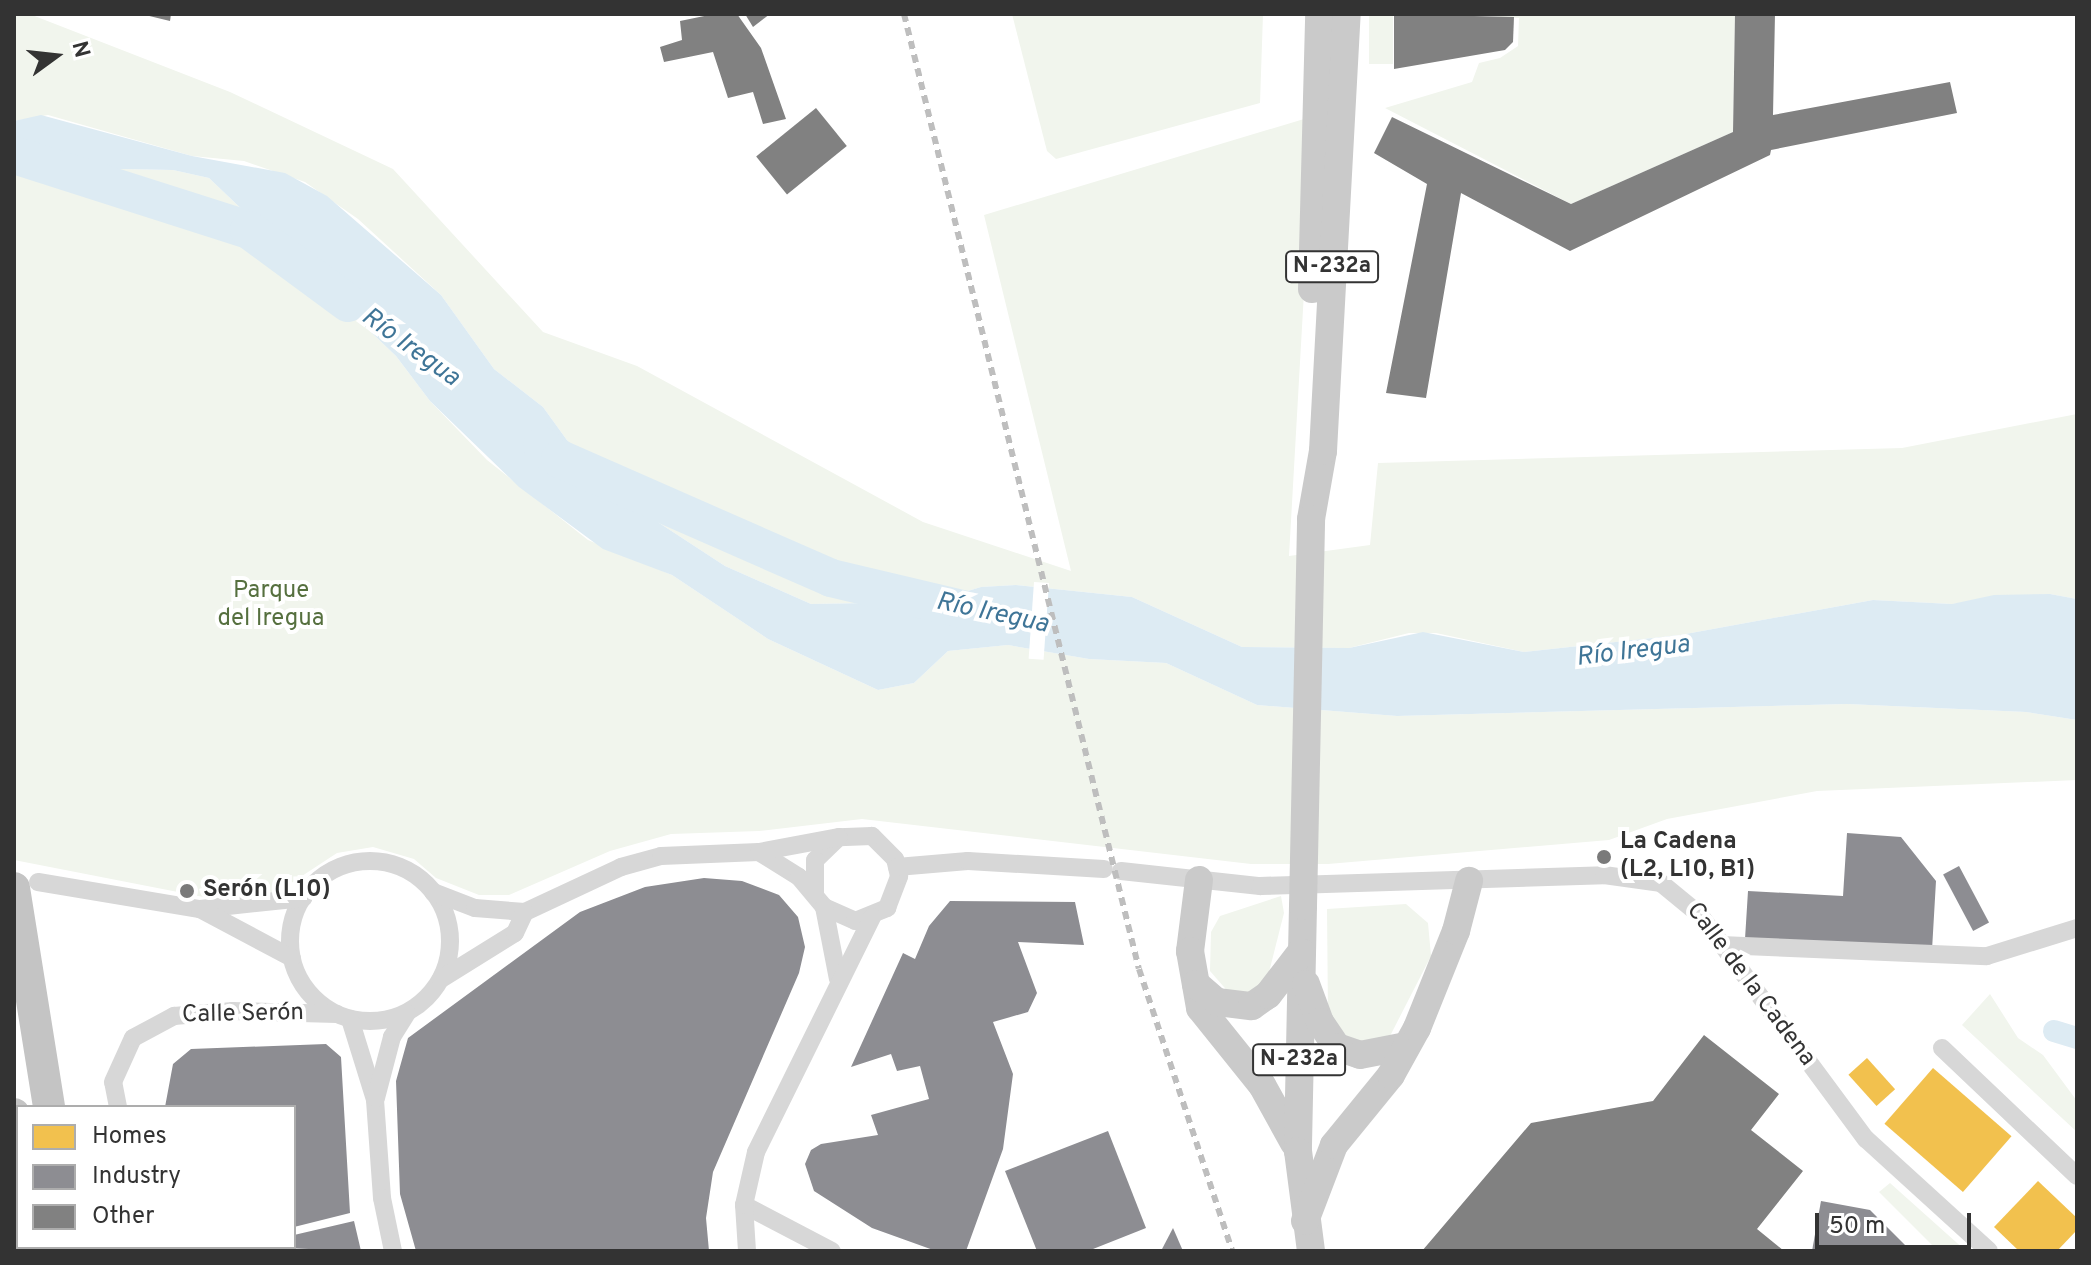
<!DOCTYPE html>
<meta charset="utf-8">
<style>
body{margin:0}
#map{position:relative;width:2091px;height:1265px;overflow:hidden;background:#fff;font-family:Overpass,sans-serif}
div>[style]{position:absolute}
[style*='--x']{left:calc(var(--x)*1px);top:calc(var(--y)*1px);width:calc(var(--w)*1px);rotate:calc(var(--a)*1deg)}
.green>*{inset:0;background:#f1f5ed;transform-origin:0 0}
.water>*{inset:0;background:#ddebf3}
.pier>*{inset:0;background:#fff;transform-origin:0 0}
.homes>*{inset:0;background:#f2c14e;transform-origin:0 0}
.industry>*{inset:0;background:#8d8d92;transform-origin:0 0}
.canal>*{height:22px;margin:-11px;padding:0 11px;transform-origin:11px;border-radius:11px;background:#ddebf3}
.river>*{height:38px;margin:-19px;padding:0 19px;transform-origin:19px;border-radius:19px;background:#ddebf3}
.building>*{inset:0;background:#818181;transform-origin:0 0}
.minor>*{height:18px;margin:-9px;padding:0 9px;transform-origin:9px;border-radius:9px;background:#d7d7d7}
.minor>.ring{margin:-9px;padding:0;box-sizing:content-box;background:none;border:18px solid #d7d7d7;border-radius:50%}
.primary>*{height:28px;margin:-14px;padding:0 14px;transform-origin:14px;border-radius:14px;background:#cacaca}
.motorway>*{height:32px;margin:-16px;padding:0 16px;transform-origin:16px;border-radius:16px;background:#c4c4c4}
.rail>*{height:6px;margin-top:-3px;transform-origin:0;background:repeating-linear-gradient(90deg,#bebebe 0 8px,transparent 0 14px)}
.primary-bridge>*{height:28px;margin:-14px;padding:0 14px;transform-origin:14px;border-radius:14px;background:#cacaca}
.dots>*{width:22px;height:22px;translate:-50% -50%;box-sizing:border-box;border:4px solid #fff;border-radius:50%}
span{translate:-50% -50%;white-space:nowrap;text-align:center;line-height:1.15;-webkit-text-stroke:8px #fff;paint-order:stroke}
.shield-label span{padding:2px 6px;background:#fff;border:2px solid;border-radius:6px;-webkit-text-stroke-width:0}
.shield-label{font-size:22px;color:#333;font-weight:700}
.park-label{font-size:24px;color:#56703f}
.poi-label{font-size:24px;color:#333;font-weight:700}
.left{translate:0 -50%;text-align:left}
.street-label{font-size:24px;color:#333}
.water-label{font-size:26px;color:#3f7597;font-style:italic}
.frame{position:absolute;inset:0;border:16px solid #333;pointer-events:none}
.legend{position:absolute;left:16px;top:1105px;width:280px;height:144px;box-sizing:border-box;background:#fff;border:2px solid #adadad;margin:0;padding:10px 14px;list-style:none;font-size:24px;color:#333}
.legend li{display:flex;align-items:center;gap:16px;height:40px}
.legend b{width:40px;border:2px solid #adadad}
.north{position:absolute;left:16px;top:16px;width:80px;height:80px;-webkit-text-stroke:6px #fff;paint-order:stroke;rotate:75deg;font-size:22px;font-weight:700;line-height:32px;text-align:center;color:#333}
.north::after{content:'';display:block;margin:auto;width:28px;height:36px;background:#333;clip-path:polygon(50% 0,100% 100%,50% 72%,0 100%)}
.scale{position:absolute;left:1815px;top:1213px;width:156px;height:36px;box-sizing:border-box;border:4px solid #333;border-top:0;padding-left:10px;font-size:24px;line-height:28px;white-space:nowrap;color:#333;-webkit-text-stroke:6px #fff;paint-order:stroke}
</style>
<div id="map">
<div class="green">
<div style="clip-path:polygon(14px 14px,32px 15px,230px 92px,393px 169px,543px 332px,637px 366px,923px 522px,1071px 571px,984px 215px,1314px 116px,1289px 556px,1370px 545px,1378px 463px,1902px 448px,2077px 414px,2077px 599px,2050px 594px,1952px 604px,1873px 600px,1680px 635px,1524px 652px,1436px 633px,1409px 633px,1349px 648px,1242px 647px,1132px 597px,1016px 585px,981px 587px,908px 609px,867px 603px,811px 604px,725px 566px,598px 483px,543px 407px,494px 369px,441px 295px,358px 219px,305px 182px,244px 161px,192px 156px,48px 115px,14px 121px)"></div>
<div style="clip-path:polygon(1012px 14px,1263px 14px,1260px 103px,1056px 159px,1047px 151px)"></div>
<div style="left:1369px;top:14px;width:24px;height:50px"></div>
<div style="clip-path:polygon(1454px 14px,1735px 14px,1733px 132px,1571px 204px,1385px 108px,1472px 82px,1479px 63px,1500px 58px,1518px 46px,1519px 18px)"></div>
<div style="clip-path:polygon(14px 167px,173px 170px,209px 178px,396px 356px,430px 401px,487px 460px,588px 540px,672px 575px,768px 639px,878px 690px,914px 683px,948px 651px,1008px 645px,1089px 659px,1166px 663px,1257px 705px,1397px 716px,1847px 704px,2026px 712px,2077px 720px,2077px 780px,1817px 791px,1667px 819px,1609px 840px,1328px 864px,1251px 864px,862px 819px,759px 831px,671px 834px,610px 851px,509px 895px,479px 895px,436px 878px,414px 859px,373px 847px,337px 853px,273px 895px,224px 901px,14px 860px)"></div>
<div style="clip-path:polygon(1281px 896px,1284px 913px,1268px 976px,1255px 992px,1230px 994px,1210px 971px,1211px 932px,1220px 916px)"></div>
<div style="clip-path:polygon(1406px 904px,1428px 923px,1431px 956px,1390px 1036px,1379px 1043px,1351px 1041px,1328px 1016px,1327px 909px)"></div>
<div style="clip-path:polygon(1990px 994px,2018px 1038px,2043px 1055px,2077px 1101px,2077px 1132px,1962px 1025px)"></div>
<div style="clip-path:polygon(1890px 1183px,1966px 1251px,1938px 1251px,1879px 1192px)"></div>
</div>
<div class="water">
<div style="clip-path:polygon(41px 115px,192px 156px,285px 173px,327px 196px,441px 295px,494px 369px,543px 407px,598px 483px,725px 566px,811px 604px,867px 603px,908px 609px,981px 587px,1016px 585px,1132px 597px,1242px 647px,1349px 648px,1423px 632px,1524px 652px,1680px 635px,1873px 600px,1952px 604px,1994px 595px,2050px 594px,2077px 599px,2077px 720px,2026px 712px,1847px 704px,1397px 716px,1257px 705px,1166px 663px,1089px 659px,1008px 645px,948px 651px,914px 683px,878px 690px,768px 639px,672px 575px,603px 549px,519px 487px,430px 401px,396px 356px,209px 178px,173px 170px,14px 167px,14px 121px)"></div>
</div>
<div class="pier">
<div style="left:1034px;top:582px;width:15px;height:77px;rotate:4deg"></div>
</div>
<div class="homes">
<div style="left:1867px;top:1058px;width:42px;height:25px;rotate:48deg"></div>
<div style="left:1933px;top:1068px;width:104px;height:74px;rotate:41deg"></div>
<div style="clip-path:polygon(2038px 1181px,2077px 1218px,2077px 1230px,2057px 1251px,2019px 1251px,1994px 1227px)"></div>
</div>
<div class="industry">
<div style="clip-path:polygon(1847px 833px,1901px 837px,1936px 881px,1932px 950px,1745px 939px,1748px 891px,1843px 896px)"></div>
<div style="left:1959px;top:866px;width:64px;height:18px;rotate:62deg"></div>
<div style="clip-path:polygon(704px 878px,742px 881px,779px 895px,798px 917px,805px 947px,799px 973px,713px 1172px,706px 1218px,709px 1251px,416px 1251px,400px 1194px,396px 1081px,408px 1038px,580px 912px,645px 887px)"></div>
<div style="clip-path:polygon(950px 901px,1075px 902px,1084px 945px,1018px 942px,1037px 993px,1028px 1012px,993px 1022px,1013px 1074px,1003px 1149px,966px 1251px,936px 1251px,872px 1228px,814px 1191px,805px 1164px,811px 1150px,821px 1144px,878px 1135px,871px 1115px,929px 1099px,920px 1066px,897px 1071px,891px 1054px,851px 1067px,903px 953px,915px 959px,929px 926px)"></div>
<div style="clip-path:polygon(326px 1044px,341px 1057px,350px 1213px,294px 1227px,294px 1107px,165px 1107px,173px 1064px,191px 1049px)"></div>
<div style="clip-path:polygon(1108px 1131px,1146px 1228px,1088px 1251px,1037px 1251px,1005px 1171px)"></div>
<div style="clip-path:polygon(1821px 1201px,1870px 1210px,1911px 1251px,1812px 1251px)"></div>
<div style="clip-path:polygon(354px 1221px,361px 1251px,256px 1247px,294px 1247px,294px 1235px)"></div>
<div style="clip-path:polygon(1173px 1228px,1183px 1251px,1161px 1251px)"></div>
</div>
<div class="canal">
<div style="--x:2054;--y:1031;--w:24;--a:17"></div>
</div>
<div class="river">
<div style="--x:14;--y:155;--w:247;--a:17.7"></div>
<div style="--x:249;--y:230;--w:123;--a:36.4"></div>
<div style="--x:542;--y:446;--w:22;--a:36"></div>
<div style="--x:560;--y:459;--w:296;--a:23.7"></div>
<div style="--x:831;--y:578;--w:152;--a:13.3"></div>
</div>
<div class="building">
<div style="clip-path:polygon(141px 14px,171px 14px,170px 21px)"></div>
<div style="clip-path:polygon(714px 14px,737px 14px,761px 48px,786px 119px,763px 124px,753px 92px,728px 98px,713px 52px,664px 62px,660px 47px,682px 40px,680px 21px)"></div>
<div style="clip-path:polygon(745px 14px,770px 14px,753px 27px)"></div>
<div style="clip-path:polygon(1394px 14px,1514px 17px,1513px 42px,1505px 50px,1394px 69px)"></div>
<div style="clip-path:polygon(1735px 14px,1775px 14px,1773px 115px,1950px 82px,1957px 113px,1771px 150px,1770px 155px,1570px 251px,1461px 193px,1426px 398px,1386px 393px,1427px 184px,1374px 153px,1392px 117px,1571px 204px,1733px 132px)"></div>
<div style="left:816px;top:108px;width:49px;height:77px;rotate:51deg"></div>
<div style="clip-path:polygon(1704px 1035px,1779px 1094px,1751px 1130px,1803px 1171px,1757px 1229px,1784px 1251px,1422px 1251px,1531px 1123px,1653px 1101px)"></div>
</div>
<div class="minor">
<div style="--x:759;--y:852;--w:47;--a:32"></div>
<div style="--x:799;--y:877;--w:39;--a:50"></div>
<div style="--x:824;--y:907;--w:34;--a:24"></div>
<div style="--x:855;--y:921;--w:35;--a:-22"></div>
<div style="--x:887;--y:908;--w:34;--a:-69"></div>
<div style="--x:899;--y:876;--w:17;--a:-103"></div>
<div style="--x:895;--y:859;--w:33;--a:-135"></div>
<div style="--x:872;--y:836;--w:33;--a:178"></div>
<div style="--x:839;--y:837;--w:33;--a:136"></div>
<div style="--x:815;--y:860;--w:32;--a:90"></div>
<div class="ring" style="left:290px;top:861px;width:142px;height:142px"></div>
<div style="--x:897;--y:867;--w:71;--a:-4.8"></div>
<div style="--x:968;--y:861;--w:136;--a:3.4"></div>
<div style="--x:1121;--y:871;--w:140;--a:6.2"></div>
<div style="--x:1260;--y:886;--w:344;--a:-1.8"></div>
<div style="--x:1604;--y:875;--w:58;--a:8"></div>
<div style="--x:1661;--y:883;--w:50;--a:39.4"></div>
<div style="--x:1700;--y:915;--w:279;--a:53.5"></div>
<div style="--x:1866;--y:1139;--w:166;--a:42.3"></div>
<div style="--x:38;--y:882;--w:164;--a:9.5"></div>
<div style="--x:200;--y:909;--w:104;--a:-6.1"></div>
<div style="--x:433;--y:892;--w:45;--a:20.9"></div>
<div style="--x:475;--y:908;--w:50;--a:4.6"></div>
<div style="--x:525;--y:912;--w:106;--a:-25.1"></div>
<div style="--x:621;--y:867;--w:41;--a:-15.4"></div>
<div style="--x:661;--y:856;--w:98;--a:-2.3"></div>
<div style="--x:759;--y:852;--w:81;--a:-10.6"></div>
<div style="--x:824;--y:907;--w:73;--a:79"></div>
<div style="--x:200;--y:909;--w:104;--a:28"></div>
<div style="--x:1721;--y:945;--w:266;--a:2.4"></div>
<div style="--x:1987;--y:956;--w:94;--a:-17.3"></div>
<div style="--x:441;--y:979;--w:87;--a:-31.9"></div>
<div style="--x:515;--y:933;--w:23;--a:-65"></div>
<div style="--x:350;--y:1019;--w:85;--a:72.8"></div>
<div style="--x:375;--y:1100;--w:98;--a:85.9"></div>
<div style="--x:382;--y:1198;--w:54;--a:78.3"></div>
<div style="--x:1942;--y:1048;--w:186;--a:43.5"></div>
<div style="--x:376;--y:1098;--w:63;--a:-75.3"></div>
<div style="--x:392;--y:1037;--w:28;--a:-58"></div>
<div style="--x:118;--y:1107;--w:25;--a:-101"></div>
<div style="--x:113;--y:1082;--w:48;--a:-65.6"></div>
<div style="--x:133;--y:1038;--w:47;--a:-28.2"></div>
<div style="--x:174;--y:1016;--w:59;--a:-4.8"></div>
<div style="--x:233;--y:1011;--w:104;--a:1.7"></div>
<div style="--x:744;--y:1205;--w:99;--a:27.6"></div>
<div style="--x:145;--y:1247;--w:4;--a:76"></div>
<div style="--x:747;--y:1251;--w:46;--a:-93.7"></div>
<div style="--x:744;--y:1205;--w:54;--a:-77.2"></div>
<div style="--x:756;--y:1152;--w:262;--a:-63.7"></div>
</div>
<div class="primary">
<div style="--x:1312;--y:289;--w:275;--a:-88.5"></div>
<div style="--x:1311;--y:519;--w:69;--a:-80"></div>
<div style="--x:1323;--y:451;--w:438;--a:-86.9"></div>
<div style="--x:1199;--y:880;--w:72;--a:97.2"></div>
<div style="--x:1190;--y:951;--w:58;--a:80"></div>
<div style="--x:1200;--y:1008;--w:99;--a:51.2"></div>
<div style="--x:1262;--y:1085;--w:66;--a:61.1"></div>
<div style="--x:1303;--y:906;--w:245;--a:91.2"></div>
<div style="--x:1298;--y:1151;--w:101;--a:82.6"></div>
<div style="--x:1196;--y:984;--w:28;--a:41"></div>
<div style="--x:1217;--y:1002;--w:35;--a:7"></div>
<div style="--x:1252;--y:1006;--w:19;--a:-35"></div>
<div style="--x:1268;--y:995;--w:54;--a:-52.5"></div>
<div style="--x:1306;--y:984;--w:40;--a:69.8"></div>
<div style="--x:1320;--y:1022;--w:30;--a:56"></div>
<div style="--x:1337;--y:1047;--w:24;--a:19"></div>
<div style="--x:1360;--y:1055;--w:47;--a:-11.1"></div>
<div style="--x:1305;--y:1221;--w:81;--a:-69.1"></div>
<div style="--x:1334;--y:1145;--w:90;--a:-50.8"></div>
<div style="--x:1391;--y:1075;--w:54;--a:-61"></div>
<div style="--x:1417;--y:1028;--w:105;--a:-68.1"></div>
<div style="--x:1456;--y:931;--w:52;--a:-75.4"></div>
</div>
<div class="motorway">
<div style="--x:14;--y:888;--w:222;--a:80.9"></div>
<div style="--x:14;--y:1114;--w:24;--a:81"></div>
<div style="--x:38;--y:1247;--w:4;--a:76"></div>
<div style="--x:72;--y:1247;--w:4;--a:76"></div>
</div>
<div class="rail">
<div style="--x:904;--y:14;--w:983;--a:76.18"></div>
<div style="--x:1139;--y:969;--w:297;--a:71.7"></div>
</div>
<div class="primary-bridge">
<div style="--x:1303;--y:906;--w:387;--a:-88.8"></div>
</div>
<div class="dots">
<div style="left:1604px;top:857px;background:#7a7a7a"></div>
<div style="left:187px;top:891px;background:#7a7a7a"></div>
</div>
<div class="shield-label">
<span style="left:1332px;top:267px">N-232a</span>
<span style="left:1299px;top:1060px">N-232a</span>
</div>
<div class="park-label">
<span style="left:271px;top:606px">Parque<br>del Iregua</span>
</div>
<div class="poi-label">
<span class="left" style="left:1620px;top:857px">La Cadena<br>(L2, L10, B1)</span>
<span class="left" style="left:203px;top:891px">Serón (L10)</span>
</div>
<div class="street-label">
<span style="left:1750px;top:985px;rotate:53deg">Calle de la Cadena</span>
<span style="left:243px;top:1015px;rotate:-1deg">Calle Serón</span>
</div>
<div class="water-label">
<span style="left:410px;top:348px;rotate:36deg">Río Iregua</span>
<span style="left:992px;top:614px;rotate:12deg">Río Iregua</span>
<span style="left:1633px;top:652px;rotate:-7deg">Río Iregua</span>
</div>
<div class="frame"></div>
<ul class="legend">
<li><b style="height:22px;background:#f2c14e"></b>Homes</li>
<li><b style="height:22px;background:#8d8d92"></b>Industry</li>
<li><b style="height:22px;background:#818181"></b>Other</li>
</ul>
<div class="north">N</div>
<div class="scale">50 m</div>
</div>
